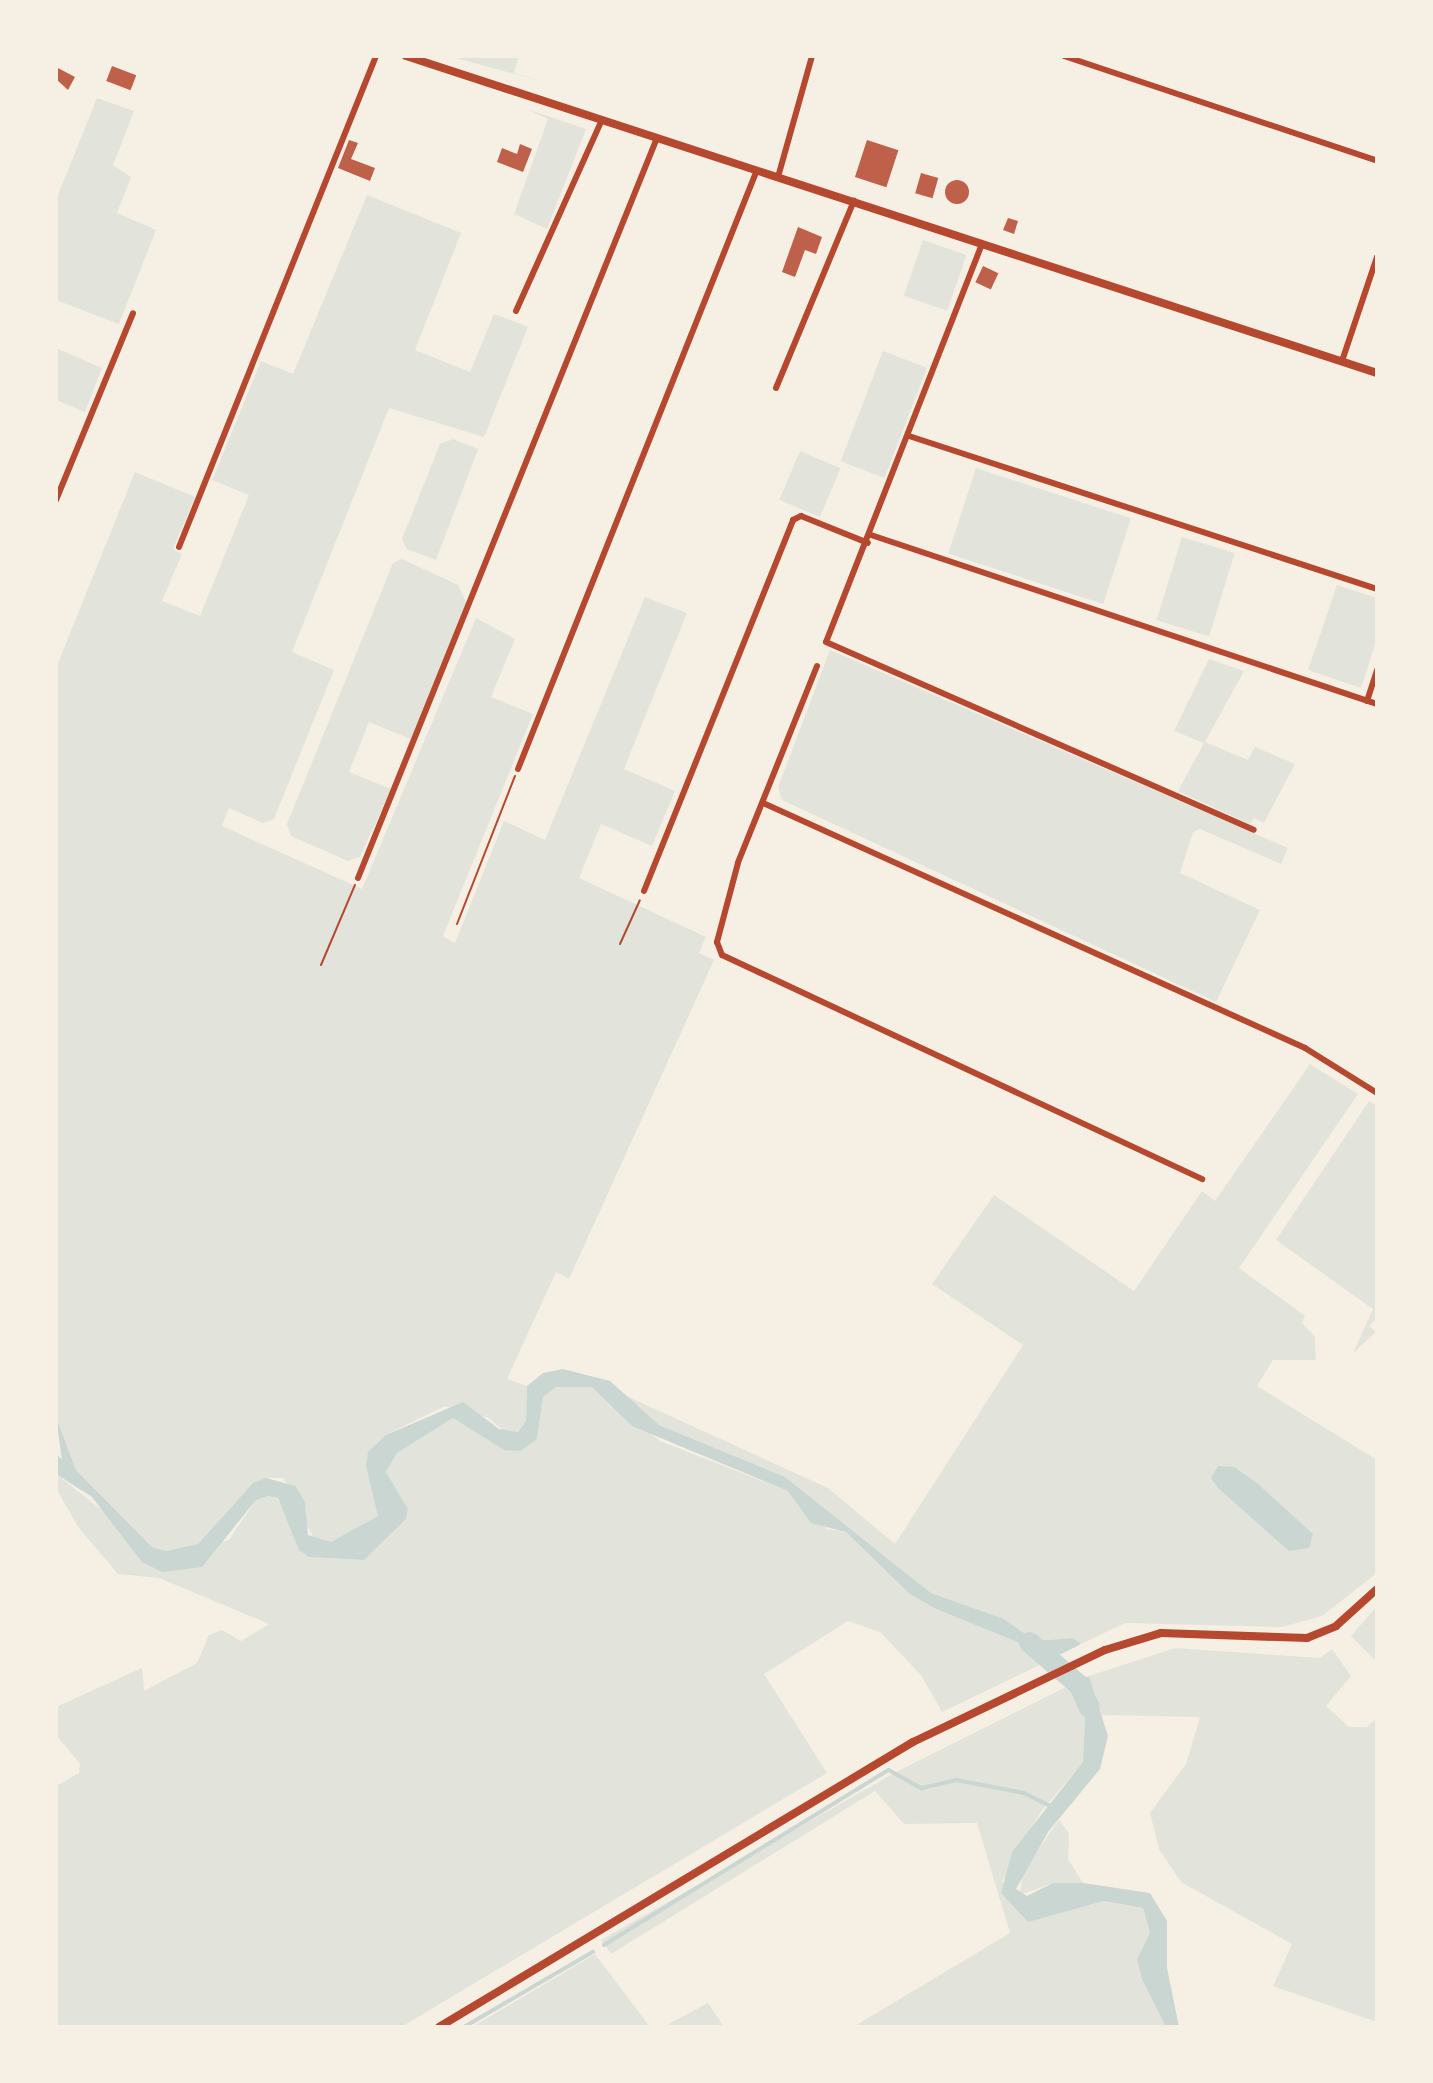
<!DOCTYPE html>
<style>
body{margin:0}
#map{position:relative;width:1433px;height:2083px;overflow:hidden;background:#f6efe4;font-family:Karla,sans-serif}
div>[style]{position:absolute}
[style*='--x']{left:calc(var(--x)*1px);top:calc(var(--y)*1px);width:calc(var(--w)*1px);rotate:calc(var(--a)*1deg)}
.green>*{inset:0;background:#e2e4dc;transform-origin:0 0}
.water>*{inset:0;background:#c9d6d2}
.stream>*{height:3.5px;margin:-1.75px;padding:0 1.75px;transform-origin:1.75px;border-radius:1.75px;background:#c9d6d2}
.river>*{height:21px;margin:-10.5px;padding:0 10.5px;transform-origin:10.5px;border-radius:10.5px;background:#c9d6d2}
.building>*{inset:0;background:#bf614a;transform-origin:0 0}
.round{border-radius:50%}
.path>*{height:2px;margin:-1px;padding:0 1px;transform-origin:1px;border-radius:1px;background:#b5482f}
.minor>*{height:6px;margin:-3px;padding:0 3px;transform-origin:3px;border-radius:3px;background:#b5482f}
.tertiary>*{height:8px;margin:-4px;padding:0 4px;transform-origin:4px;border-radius:4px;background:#b5482f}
span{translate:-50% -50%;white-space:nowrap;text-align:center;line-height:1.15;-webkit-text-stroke:6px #f6efe4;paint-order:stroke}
.frame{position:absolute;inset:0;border:58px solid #f6efe4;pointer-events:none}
</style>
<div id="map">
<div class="green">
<div style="clip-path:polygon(448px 56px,519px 56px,514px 73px,541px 81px)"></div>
<div style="clip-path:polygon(97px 98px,134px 111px,113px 165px,131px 177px,117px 213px,156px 230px,119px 324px,56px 300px,56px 200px)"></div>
<div style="clip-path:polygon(527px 109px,586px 129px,547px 229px,514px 214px,548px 119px)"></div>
<div style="clip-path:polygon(367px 195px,461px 233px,415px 350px,470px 372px,494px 314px,528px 327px,484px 437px,389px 408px,292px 652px,334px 670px,274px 819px,263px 823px,229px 808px,222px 826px,362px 889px,476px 618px,515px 639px,491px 697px,533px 714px,443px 936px,455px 943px,504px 821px,545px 840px,645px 597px,687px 613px,624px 769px,675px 791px,652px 846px,601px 824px,579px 878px,706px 937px,699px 953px,714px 960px,569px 1279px,556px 1272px,507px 1379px,527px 1386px,526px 1421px,518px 1432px,507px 1434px,489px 1418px,445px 1406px,386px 1435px,378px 1516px,366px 1526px,331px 1542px,316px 1541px,304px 1521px,307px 1511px,283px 1478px,266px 1478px,253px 1483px,198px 1544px,166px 1551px,152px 1547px,76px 1470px,56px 1417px,56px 668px,135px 472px,195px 497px,173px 549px,182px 554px,162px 601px,200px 616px,249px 495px,212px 480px,261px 361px,293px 374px)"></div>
<div style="left:923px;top:240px;width:46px;height:59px;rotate:19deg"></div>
<div style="clip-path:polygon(56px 348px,102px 368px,85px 412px,56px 400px)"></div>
<div style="left:883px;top:351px;width:47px;height:118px;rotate:21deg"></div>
<div style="clip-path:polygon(453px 439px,478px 449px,436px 560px,407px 549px,402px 539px,440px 444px)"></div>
<div style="left:800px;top:451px;width:44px;height:53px;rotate:23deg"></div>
<div style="left:976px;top:468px;width:163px;height:90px;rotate:18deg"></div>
<div style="left:1182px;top:537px;width:55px;height:87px;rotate:17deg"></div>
<div style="clip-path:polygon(402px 559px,458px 585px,467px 604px,411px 739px,369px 722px,349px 772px,391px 789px,360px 857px,348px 861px,291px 836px,287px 824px,393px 563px)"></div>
<div style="clip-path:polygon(1337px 585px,1377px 598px,1377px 639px,1361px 688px,1308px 670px)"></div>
<div style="clip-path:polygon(830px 650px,1288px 848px,1281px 864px,1200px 829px,1193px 832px,1180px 873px,1260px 910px,1216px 1002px,782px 800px,778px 787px)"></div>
<div style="clip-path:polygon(1209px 659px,1244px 671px,1205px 742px,1248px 760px,1255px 747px,1295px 764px,1264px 823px,1254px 818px,1250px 824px,1178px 791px,1204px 743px,1174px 731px)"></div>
<div style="clip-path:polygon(1310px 1064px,1358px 1094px,1239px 1268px,1305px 1316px,1302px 1323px,1315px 1337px,1316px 1360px,1273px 1360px,1257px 1386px,1377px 1460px,1377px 1573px,1322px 1616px,1282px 1627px,1125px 1623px,1081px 1644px,1073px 1638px,1035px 1641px,1003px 1619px,931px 1593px,785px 1477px,659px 1425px,625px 1400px,622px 1394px,828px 1488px,895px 1544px,1023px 1345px,932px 1284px,994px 1195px,1134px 1291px,1202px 1191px,1215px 1201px)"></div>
<div style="clip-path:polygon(1369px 1101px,1377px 1106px,1377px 1318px,1369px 1326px,1376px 1332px,1353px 1353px,1373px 1309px,1276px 1240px)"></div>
<div style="clip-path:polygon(556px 1387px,592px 1387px,660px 1441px,788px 1491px,827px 1529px,846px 1532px,936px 1609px,1020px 1643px,1046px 1662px,942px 1712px,921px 1675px,880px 1632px,848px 1621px,764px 1674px,827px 1773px,401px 2027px,56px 2027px,56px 1786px,79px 1773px,80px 1764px,56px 1735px,56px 1707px,142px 1668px,144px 1691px,197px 1663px,209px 1635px,222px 1630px,241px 1641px,269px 1624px,159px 1578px,118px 1574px,78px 1527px,56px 1488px,56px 1474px,112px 1518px,142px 1562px,229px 1540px,256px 1500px,268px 1496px,277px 1498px,310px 1557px,364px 1560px,406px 1519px,408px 1509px,386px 1472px,397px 1453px,453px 1418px,504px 1450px,537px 1439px,543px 1397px)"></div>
<div style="clip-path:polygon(1377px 1606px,1377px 1662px,1351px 1636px)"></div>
<div style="clip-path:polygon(1175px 1648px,1320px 1658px,1332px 1649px,1351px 1676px,1326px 1706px,1349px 1727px,1367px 1727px,1377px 1717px,1377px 2022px,1273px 1986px,1292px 1944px,1181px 1882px,1159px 1849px,1150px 1813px,1186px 1764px,1200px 1717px,1102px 1715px,1089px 1676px)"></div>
<div style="clip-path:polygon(1070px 1685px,1085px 1717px,1083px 1762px,1040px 1813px,1002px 1882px,1045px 1917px,1105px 1901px,1143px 1908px,1150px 1933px,1137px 1959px,1166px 2027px,853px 2027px,1010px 1933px,977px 1823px,904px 1824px,875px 1791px,611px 1954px,601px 1940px,896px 1772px)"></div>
<div style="clip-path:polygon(1059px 1820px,1069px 1833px,1068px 1859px,1083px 1883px,1053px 1883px,1020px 1895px,1023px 1871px)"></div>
<div style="clip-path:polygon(595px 1954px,650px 2027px,472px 2027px,528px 1994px)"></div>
<div style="clip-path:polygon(708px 2003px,724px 2027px,663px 2027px)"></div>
</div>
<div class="water">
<div style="clip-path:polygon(563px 1369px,610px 1381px,659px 1425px,785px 1477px,931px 1593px,1004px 1619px,1035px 1641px,1073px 1638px,1081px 1644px,1046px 1662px,1020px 1643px,936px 1609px,910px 1594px,846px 1532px,811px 1523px,788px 1491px,632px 1426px,592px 1387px,556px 1387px,543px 1397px,537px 1439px,520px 1451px,504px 1450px,453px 1418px,397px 1453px,386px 1472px,408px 1509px,406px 1519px,364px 1560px,309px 1557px,299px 1550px,278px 1498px,268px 1496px,256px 1500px,202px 1567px,162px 1572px,142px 1562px,92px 1497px,56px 1474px,56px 1453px,62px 1460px,56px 1417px,76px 1470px,152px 1547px,166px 1551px,198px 1544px,253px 1483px,266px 1478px,295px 1486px,305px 1502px,308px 1535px,331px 1542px,378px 1516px,366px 1466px,368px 1452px,386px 1435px,463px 1402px,499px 1429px,518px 1432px,526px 1421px,527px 1386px,543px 1373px)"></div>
<div style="clip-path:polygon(1218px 1466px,1234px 1467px,1258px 1484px,1313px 1534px,1309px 1548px,1289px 1551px,1218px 1488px,1211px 1478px)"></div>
<div style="clip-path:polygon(1089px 1676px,1108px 1736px,1100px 1769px,1048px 1832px,1016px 1889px,1027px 1896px,1053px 1883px,1083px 1883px,1150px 1893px,1167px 1921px,1167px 1968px,1179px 2027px,1166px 2027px,1142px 1979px,1137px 1959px,1150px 1933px,1143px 1908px,1104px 1901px,1028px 1922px,1001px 1893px,1012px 1852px,1083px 1762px,1085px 1717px,1070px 1685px)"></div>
</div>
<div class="stream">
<div style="--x:604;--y:1945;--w:334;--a:-31.6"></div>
<div style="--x:889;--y:1770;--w:38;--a:29"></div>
<div style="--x:922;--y:1788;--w:36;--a:-13"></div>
<div style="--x:957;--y:1780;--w:68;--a:11"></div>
<div style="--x:1024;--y:1793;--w:30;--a:26"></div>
<div style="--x:464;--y:2027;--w:149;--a:-30.2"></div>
</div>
<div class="river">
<div style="--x:1029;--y:1642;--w:66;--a:40.7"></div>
<div style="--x:1079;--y:1685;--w:24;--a:66"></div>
</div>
<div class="building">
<div style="left:112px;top:66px;width:26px;height:16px;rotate:21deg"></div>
<div style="clip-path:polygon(56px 67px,75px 77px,68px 90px,56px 79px)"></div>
<div style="clip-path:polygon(349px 140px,358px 143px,351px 159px,375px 168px,370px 181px,338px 168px)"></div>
<div style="left:867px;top:140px;width:33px;height:39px;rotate:18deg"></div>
<div style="clip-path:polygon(520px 144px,532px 149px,523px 172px,497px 162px,502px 148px,517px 154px)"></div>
<div style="left:921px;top:173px;width:18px;height:21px;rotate:16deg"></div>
<div class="round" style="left:945px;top:180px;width:24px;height:24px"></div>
<div style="clip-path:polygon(1008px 218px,1018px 221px,1014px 234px,1003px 230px)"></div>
<div style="clip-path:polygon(798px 227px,822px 237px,816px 254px,805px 250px,795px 277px,782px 272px)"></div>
<div style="left:983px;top:266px;width:17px;height:18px;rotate:25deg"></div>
</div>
<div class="path">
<div style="--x:457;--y:924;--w:159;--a:-68.6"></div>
<div style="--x:620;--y:944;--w:48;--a:-65.6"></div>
<div style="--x:321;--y:965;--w:87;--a:-67"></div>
</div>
<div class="minor">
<div style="--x:1064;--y:56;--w:330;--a:18.5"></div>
<div style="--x:778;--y:177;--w:126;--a:-74.3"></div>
<div style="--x:982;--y:244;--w:427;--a:111.4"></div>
<div style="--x:826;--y:642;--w:467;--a:23.7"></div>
<div style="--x:516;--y:311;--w:209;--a:-65.8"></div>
<div style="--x:1342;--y:361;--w:110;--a:-71.4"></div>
<div style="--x:776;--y:388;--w:203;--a:-67.4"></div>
<div style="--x:909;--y:436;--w:492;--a:18.1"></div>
<div style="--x:56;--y:500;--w:202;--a:-67.6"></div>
<div style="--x:871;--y:535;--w:533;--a:18.47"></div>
<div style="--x:179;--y:547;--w:529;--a:-68.14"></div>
<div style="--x:817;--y:666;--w:212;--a:111.9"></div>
<div style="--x:738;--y:863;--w:82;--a:104.9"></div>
<div style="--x:717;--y:942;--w:14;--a:69"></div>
<div style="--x:722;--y:955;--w:530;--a:25.02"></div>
<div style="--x:1367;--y:701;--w:33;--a:-72"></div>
<div style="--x:518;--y:769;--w:645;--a:-68.25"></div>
<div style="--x:763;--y:803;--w:595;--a:24.32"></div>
<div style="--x:1305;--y:1048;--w:85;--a:32"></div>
<div style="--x:358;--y:878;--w:798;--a:-68"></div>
<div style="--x:644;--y:891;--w:400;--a:-68.1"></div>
<div style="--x:793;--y:520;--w:9;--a:-27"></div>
<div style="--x:801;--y:516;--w:72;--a:21.9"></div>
</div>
<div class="tertiary">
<div style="--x:406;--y:56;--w:1021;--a:18.08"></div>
<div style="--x:439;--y:2027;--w:553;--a:-31.02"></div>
<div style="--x:913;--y:1742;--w:213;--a:-25.6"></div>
<div style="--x:1105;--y:1650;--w:59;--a:-16.9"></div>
<div style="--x:1161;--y:1633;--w:146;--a:2"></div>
<div style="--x:1307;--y:1638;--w:31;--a:-22"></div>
<div style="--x:1336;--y:1626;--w:55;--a:-42.1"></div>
</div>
<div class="frame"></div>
</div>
